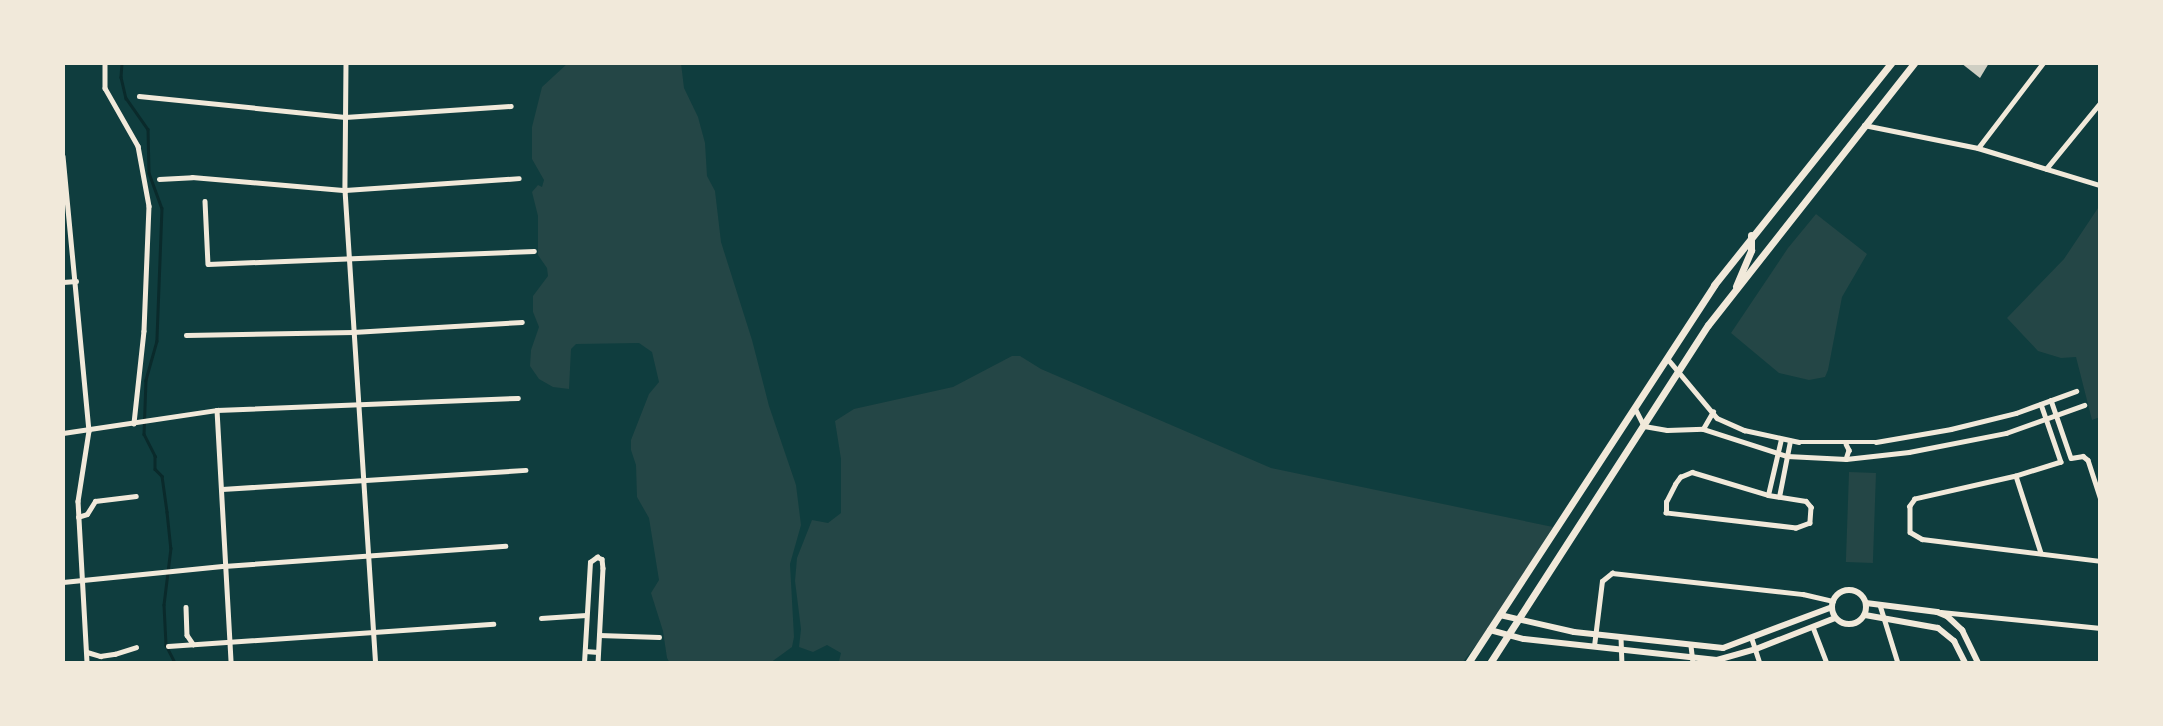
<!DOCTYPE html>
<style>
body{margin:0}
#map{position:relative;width:2163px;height:726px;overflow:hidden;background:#0f3d3e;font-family:Raleway,sans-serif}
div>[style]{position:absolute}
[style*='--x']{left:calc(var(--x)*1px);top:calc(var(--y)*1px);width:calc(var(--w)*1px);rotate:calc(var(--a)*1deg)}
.green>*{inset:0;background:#244646;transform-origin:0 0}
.stream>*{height:2.5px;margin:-1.25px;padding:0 1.25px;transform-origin:1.25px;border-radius:1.25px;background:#0a2a2b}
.building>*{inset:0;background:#cfcfc3}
.minor>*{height:4.5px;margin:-2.25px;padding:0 2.25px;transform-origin:2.25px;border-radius:2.25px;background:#f1e9da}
.tertiary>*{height:6px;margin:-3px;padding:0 3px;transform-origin:3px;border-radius:3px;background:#f1e9da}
.tertiary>.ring{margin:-3px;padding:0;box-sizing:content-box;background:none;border:6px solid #f1e9da;border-radius:50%}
.secondary>*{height:7px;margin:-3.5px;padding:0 3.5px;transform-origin:3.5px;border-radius:3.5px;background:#f1e9da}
span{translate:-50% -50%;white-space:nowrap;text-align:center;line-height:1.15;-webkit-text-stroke:5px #f1e9da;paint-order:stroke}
.frame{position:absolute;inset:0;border:65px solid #f1e9da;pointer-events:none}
</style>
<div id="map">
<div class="green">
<div style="clip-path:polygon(568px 63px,681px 63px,684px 88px,698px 117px,705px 143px,707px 176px,715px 191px,721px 242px,752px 340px,769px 406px,796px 485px,801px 525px,790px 564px,794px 637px,792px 647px,770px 663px,670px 663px,667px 658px,663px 631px,651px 593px,659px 580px,649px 518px,637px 497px,636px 465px,631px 450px,631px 440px,649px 394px,659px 382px,652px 352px,639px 343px,576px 344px,571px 349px,569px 389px,553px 387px,539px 379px,530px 366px,531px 350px,539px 327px,533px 312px,533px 296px,548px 276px,547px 268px,538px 255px,538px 216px,532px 192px,538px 185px,542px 187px,544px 180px,532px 159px,532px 127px,542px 87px)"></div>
<div style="clip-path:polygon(2100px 205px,2100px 417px,2092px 420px,2076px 357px,2061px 358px,2038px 351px,2007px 318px,2064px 259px)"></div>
<div style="clip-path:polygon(1816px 214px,1867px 254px,1842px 297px,1828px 370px,1825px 377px,1809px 380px,1779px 373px,1731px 333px,1788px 248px)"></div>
<div style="clip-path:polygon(1012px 356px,1020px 356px,1041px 369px,1271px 468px,1553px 527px,1487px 631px,1462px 663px,835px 663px,839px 661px,841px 653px,827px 645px,813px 652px,799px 647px,801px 629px,795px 581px,797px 558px,812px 520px,828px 523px,841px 513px,841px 459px,835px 421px,854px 409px,953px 387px)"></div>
<div style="left:1876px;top:473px;width:90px;height:27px;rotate:92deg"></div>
</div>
<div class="stream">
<div style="--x:122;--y:63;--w:14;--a:94"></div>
<div style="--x:121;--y:77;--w:22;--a:77"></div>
<div style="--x:126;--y:98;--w:38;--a:55"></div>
<div style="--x:148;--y:129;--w:44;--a:88.7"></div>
<div style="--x:149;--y:173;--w:37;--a:70"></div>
<div style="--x:162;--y:208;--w:133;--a:92.2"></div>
<div style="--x:157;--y:341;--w:41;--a:105.8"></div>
<div style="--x:146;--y:380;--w:54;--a:92.1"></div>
<div style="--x:144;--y:434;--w:25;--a:63"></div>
<div style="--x:155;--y:456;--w:13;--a:90"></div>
<div style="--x:155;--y:469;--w:10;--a:45"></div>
<div style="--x:162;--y:476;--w:36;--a:82"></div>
<div style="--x:167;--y:512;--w:36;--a:84"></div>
<div style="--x:171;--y:548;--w:57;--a:97"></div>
<div style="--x:164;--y:605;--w:40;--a:87.1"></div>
<div style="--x:166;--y:645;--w:20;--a:63"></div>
</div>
<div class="building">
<div style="clip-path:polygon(1961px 63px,1989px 63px,1980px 78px)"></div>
</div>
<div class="minor">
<div style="--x:105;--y:63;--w:25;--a:90"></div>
<div style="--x:105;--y:88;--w:67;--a:60.4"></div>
<div style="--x:138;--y:146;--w:61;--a:79.6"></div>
<div style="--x:149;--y:206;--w:125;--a:92.3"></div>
<div style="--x:144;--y:331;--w:93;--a:96.2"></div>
<div style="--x:346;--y:63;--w:127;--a:90.5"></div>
<div style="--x:345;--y:190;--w:474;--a:86.3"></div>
<div style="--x:139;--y:96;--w:207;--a:5.8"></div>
<div style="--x:345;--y:117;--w:166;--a:-3.8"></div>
<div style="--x:1864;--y:125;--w:116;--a:11.4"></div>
<div style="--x:1978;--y:148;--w:127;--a:16.9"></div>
<div style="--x:1978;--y:148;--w:107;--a:-52.6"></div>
<div style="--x:63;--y:156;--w:276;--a:84.6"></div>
<div style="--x:89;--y:431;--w:71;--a:98.9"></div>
<div style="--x:78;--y:501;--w:162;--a:86.8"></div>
<div style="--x:2046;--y:169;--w:85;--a:-50.7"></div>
<div style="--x:159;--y:179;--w:33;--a:-3"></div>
<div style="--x:192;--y:177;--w:154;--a:4.9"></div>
<div style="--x:345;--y:190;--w:174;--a:-3.9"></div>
<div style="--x:205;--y:201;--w:63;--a:87.3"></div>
<div style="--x:208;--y:264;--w:326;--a:-2.3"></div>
<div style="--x:63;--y:282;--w:13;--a:-4"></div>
<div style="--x:186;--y:335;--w:167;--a:-1"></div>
<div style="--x:353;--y:332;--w:169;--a:-3.4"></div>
<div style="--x:1667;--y:358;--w:78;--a:50.2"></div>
<div style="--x:1717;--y:418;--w:30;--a:24"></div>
<div style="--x:1744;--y:430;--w:56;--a:12.3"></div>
<div style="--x:1799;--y:442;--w:77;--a:0"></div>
<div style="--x:1876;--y:442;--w:76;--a:-9.8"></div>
<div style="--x:1951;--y:429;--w:67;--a:-13.8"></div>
<div style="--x:2016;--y:413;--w:64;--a:-20.1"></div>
<div style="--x:2051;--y:400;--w:61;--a:71"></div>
<div style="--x:2071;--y:458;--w:12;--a:-9"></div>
<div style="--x:2083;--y:456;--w:6;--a:39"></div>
<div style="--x:2088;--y:460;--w:40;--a:72"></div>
<div style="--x:2041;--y:404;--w:61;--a:71"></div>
<div style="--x:2061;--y:462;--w:47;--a:162.7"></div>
<div style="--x:2016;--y:476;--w:104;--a:167.2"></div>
<div style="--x:1915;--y:499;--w:9;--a:126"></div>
<div style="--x:1910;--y:506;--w:26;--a:90"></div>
<div style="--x:1910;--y:532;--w:14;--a:30"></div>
<div style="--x:1922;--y:539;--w:179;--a:7"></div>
<div style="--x:1635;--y:408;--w:20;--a:63"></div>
<div style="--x:1644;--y:426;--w:23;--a:10"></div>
<div style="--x:1667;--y:430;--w:36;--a:-2"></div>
<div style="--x:1703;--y:429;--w:88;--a:17.8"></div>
<div style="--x:1787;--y:456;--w:59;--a:2.9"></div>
<div style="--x:1846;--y:459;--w:63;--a:-6.3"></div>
<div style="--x:1909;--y:452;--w:99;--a:-11.1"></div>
<div style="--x:2006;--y:433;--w:83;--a:-19.7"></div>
<div style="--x:217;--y:410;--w:253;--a:86.8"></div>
<div style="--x:1703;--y:429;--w:20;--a:-60"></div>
<div style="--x:63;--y:433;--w:156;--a:-8.5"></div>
<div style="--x:217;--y:410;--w:301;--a:-2.3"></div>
<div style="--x:1846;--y:444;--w:7;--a:63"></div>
<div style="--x:1849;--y:450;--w:9;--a:108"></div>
<div style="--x:1692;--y:472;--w:79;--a:16.8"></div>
<div style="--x:1768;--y:495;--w:38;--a:9"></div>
<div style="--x:1806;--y:501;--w:8;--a:50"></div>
<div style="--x:1811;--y:507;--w:16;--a:94"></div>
<div style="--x:1810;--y:523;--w:15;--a:160"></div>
<div style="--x:1796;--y:528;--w:131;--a:-173.4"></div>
<div style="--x:1666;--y:513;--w:11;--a:-90"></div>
<div style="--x:1666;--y:502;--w:20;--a:-63"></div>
<div style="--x:1675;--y:484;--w:9;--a:-54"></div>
<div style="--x:1680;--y:477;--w:13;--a:-23"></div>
<div style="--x:2016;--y:476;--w:81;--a:72"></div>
<div style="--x:222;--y:489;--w:304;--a:-3.6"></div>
<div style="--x:1768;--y:495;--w:57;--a:-76.9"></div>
<div style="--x:1779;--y:497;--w:57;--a:-78.9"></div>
<div style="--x:78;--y:517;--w:9;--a:-18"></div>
<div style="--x:87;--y:514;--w:15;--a:-58"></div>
<div style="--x:95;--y:501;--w:41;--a:-7"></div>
<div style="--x:63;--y:582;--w:162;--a:-5.7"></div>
<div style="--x:224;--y:566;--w:282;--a:-4.1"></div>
<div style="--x:1880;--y:605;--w:61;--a:72.8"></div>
<div style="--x:186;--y:607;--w:28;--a:88"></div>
<div style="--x:187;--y:635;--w:11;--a:56"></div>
<div style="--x:1941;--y:612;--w:160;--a:5.7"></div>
<div style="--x:541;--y:618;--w:45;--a:-3.8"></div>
<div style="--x:1813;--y:627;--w:39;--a:69"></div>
<div style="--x:599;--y:635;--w:60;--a:1.9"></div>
<div style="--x:1621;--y:637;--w:26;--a:88"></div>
<div style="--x:1752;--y:639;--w:25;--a:72"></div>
<div style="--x:168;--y:646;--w:326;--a:-3.9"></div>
<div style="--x:1594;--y:646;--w:65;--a:-83"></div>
<div style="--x:1602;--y:581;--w:13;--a:-39"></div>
<div style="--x:1612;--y:573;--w:192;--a:6.3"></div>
<div style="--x:1803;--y:594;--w:31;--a:13"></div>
<div style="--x:1691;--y:646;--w:17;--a:83"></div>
<div style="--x:585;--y:651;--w:13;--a:4"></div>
<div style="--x:87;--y:652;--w:14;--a:17"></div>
<div style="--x:100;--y:656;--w:15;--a:-8"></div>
<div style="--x:115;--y:654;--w:22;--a:-18"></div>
<div style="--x:584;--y:663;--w:101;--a:-86.6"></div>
<div style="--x:590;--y:562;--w:9;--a:-36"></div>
<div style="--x:597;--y:557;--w:5;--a:22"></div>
<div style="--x:602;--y:559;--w:9;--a:84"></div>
<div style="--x:603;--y:568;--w:95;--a:93"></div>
</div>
<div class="tertiary">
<div class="ring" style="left:1832px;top:590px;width:28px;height:28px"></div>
<div style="--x:1866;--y:603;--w:72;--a:7.2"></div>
<div style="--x:1937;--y:612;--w:11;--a:22"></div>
<div style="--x:1947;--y:616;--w:21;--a:43"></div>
<div style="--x:1962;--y:630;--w:37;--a:64"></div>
<div style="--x:1500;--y:615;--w:76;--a:12.9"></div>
<div style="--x:1574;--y:632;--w:150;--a:6.1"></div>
<div style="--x:1723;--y:648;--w:116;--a:-20.6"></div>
<div style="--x:1865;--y:615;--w:74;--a:10.1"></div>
<div style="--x:1938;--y:628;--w:21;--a:39"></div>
<div style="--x:1954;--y:641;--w:25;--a:63"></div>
<div style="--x:1490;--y:630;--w:35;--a:15"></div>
<div style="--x:1524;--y:639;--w:194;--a:6.2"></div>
<div style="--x:1717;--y:660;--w:41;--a:-15.8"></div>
<div style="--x:1756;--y:649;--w:85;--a:-21.4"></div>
</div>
<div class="secondary">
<div style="--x:1736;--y:286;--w:39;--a:-67"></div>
<div style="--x:1751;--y:250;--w:15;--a:-90"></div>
<div style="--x:1468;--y:663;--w:451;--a:-56.9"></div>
<div style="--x:1714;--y:285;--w:284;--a:-51.4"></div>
<div style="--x:1490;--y:663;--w:402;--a:-57.2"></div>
<div style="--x:1708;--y:325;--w:333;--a:-51.8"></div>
</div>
<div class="frame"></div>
</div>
